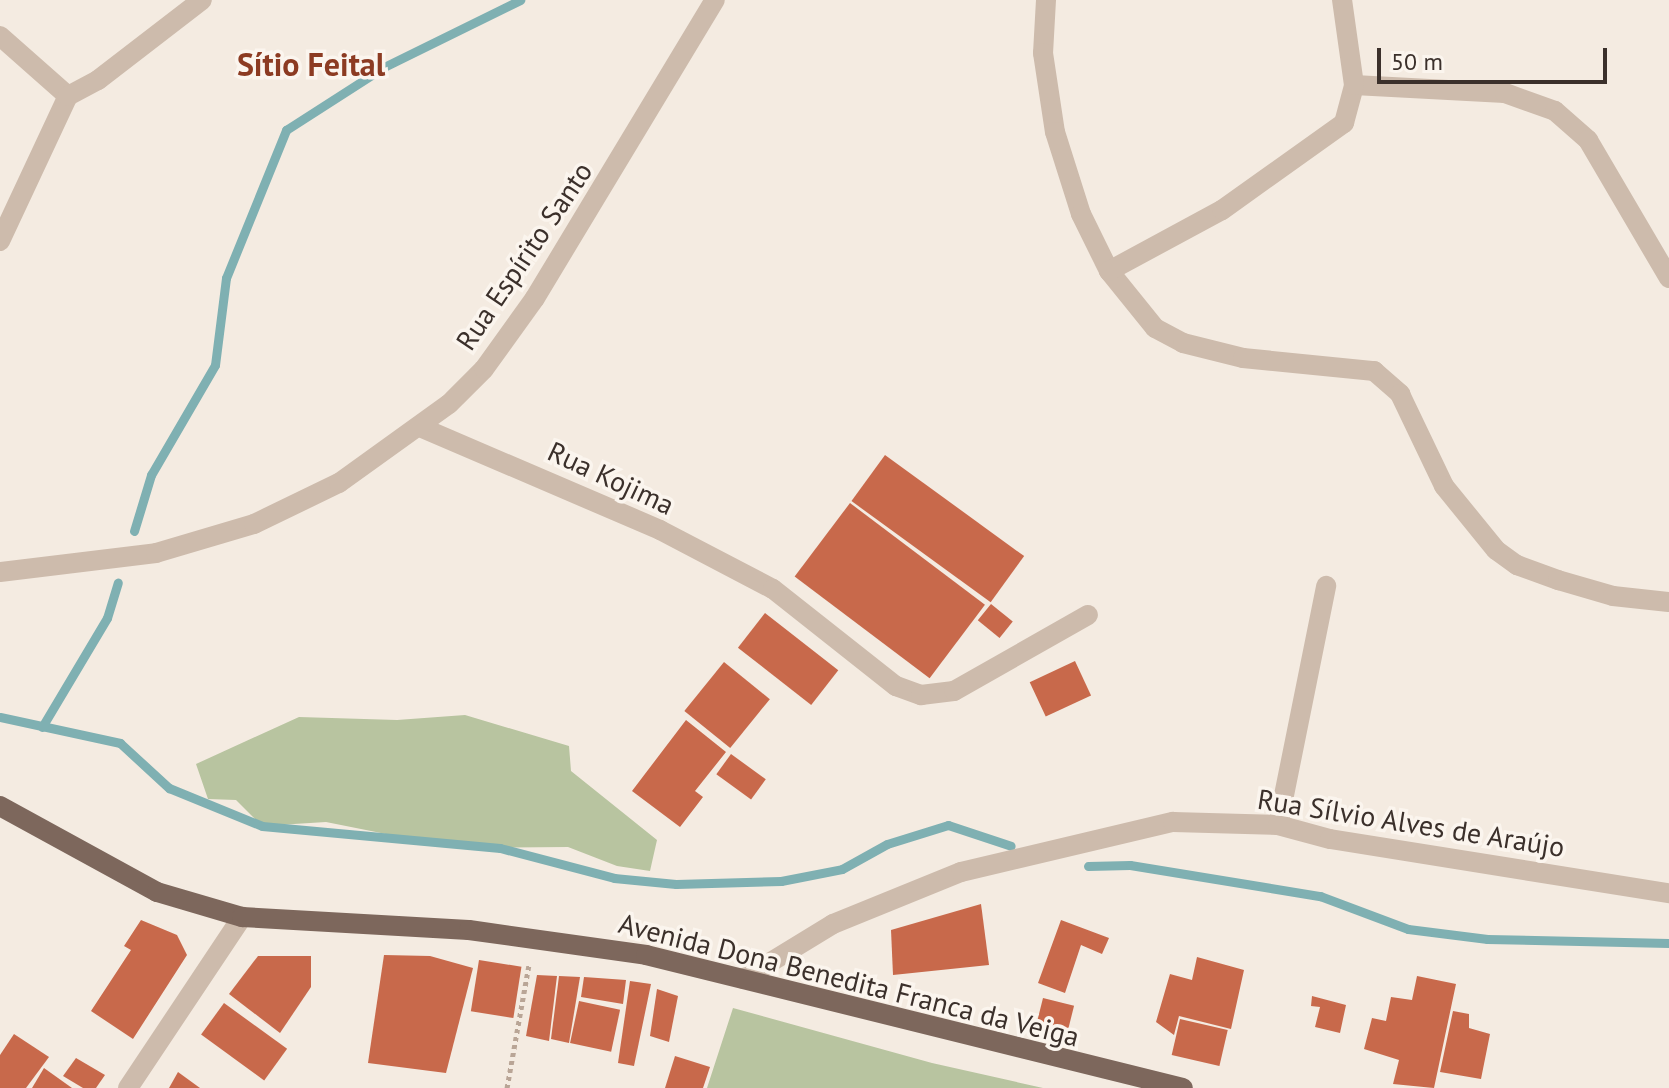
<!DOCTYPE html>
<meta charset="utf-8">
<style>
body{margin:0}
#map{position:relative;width:1669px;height:1088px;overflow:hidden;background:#f4ebe1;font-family:"PT Sans",sans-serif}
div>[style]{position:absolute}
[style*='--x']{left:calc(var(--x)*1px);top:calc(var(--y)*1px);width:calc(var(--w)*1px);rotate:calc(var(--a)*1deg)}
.green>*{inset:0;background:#b8c4a0}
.stream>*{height:9px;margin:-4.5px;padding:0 4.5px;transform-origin:4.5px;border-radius:4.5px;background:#7fb0b2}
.building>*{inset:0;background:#c8694b;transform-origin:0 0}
.path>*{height:5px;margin-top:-2.5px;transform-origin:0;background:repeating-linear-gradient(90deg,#b9a596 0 4px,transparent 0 8px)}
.minor>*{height:20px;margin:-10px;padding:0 10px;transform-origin:10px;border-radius:10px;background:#cdbbac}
.major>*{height:20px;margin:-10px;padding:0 10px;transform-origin:10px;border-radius:10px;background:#7d675c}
span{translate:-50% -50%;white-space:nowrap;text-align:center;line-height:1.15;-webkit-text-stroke:7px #fbf5ee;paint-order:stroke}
.street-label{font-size:28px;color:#3b302b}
.quarter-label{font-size:32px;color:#8c3b22;font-weight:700}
.scale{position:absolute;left:1377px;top:48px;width:230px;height:36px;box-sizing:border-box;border:4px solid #3b302b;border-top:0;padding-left:10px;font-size:24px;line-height:28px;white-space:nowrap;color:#3b302b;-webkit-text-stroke:6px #fbf5ee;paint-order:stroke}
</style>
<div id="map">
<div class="green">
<div style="clip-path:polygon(465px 715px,569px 746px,571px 771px,657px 840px,650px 871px,617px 866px,568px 847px,456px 848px,326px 822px,262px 826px,236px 800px,208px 799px,196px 764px,299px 717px,397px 720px)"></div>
<div style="clip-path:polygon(733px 1008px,932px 1063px,1043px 1088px,707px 1088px)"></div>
</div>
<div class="stream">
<div style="--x:134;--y:531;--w:59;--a:-73.1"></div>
<div style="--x:151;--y:475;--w:127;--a:-59.8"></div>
<div style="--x:215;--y:365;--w:88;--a:-82.8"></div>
<div style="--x:226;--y:278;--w:160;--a:-67.9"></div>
<div style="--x:286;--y:130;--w:117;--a:-32.7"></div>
<div style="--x:384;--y:67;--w:152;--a:-26.2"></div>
<div style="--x:0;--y:717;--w:123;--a:12.2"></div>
<div style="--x:120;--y:743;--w:67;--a:42.6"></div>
<div style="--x:169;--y:788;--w:100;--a:22.2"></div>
<div style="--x:262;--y:826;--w:239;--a:5.3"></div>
<div style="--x:500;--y:848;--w:118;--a:14.7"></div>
<div style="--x:614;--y:878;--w:62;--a:5.5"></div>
<div style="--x:676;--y:884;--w:105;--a:-1.6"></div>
<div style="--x:781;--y:881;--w:62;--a:-11.1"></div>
<div style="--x:842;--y:869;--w:51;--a:-29.1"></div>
<div style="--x:887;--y:844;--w:64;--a:-17.3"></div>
<div style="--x:948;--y:825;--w:66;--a:18.4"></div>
<div style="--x:42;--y:727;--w:127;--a:-59.2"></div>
<div style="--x:107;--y:618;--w:37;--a:-73"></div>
<div style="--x:1088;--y:866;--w:42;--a:-1.4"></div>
<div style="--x:1130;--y:865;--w:193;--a:9.3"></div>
<div style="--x:1320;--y:896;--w:94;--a:20.6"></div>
<div style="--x:1408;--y:929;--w:80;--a:7.2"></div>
<div style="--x:1487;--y:939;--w:182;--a:1.3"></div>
</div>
<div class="building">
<div style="left:885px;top:455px;width:172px;height:57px;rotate:36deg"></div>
<div style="left:850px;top:503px;width:169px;height:92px;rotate:37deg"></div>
<div style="left:991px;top:604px;width:28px;height:21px;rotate:39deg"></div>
<div style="left:765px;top:613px;width:93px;height:44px;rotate:38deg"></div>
<div style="left:1075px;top:661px;width:38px;height:50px;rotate:65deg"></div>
<div style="left:724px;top:662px;width:59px;height:63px;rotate:39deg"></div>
<div style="clip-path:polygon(686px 720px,726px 752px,695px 791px,703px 797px,680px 827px,632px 791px)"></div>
<div style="left:731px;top:754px;width:43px;height:25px;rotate:36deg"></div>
<div style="clip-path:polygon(981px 904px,989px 965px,893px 975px,891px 930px)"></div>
<div style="clip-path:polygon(141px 920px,177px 935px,187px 955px,133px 1039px,91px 1011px,131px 950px,124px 946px)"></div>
<div style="clip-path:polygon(1061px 920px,1109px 938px,1102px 954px,1081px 945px,1065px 993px,1038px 983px)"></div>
<div style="clip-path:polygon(384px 955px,430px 956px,473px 968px,446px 1073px,368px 1063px)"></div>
<div style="clip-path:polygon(258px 956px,311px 956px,311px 987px,280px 1033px,229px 994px)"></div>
<div style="clip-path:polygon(1197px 957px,1244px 970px,1231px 1029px,1179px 1016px,1174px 1035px,1156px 1022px,1170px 974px,1192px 980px)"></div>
<div style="left:479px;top:960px;width:43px;height:52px;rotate:9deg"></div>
<div style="clip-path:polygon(537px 975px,557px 976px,549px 1041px,526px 1036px)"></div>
<div style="clip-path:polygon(559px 976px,580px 977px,569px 1043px,551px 1039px)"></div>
<div style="clip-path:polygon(1417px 976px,1456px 984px,1434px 1088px,1393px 1084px,1399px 1060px,1364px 1049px,1372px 1018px,1386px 1021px,1391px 997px,1412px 1000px)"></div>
<div style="clip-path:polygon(584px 977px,626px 980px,623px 1004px,581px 997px)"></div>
<div style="clip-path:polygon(630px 981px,651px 984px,634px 1066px,618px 1063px)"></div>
<div style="clip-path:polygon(657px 989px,678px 996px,669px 1042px,650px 1036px)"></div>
<div style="clip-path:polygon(1312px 996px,1346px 1005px,1340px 1033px,1315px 1027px,1320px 1007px,1311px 1006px)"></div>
<div style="left:1043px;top:998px;width:32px;height:34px;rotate:14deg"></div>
<div style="left:579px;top:1001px;width:42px;height:43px;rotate:12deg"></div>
<div style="left:224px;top:1003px;width:78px;height:39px;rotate:36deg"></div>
<div style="clip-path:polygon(1453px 1011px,1469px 1014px,1469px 1028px,1490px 1034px,1481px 1079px,1440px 1072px)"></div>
<div style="left:1180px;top:1019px;width:49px;height:37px;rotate:13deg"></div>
<div style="clip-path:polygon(14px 1034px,49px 1057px,26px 1088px,0 1088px,0 1055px)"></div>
<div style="clip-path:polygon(675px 1056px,710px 1067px,703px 1088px,665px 1088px)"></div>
<div style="clip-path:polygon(76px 1058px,105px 1075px,96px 1088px,83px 1088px,63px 1076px)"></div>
<div style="clip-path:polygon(44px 1068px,72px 1088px,32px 1088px)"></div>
<div style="clip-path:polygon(178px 1072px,200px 1088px,169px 1088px)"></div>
</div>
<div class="path">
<div style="--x:507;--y:1088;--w:126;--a:-79.9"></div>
</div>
<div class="minor">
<div style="--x:1046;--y:0;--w:53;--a:93.2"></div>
<div style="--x:1043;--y:53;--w:80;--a:81.4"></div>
<div style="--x:1055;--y:132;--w:86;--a:72.4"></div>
<div style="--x:1081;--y:214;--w:64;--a:63.8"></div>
<div style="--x:1109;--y:271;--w:73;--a:51.1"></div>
<div style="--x:1155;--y:328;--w:32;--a:28"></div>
<div style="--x:1183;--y:343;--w:62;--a:14"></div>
<div style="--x:1243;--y:358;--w:132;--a:5.7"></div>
<div style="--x:1374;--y:371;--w:35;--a:41"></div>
<div style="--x:1400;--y:394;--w:102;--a:64.4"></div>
<div style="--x:1444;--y:486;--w:82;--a:50.9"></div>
<div style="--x:1496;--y:550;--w:26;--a:36"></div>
<div style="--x:1517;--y:565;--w:44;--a:20.1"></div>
<div style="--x:1558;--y:580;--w:57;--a:16.2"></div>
<div style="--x:1613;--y:596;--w:56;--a:6.1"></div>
<div style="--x:0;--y:36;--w:91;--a:41.4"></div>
<div style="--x:1354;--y:85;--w:151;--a:3"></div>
<div style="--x:1505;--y:93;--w:53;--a:19.8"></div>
<div style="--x:1555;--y:111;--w:44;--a:41.3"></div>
<div style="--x:1588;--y:140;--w:160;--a:59.6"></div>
<div style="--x:0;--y:241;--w:160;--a:-64.9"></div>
<div style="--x:68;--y:96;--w:34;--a:-28"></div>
<div style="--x:98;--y:80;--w:131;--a:-37.6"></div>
<div style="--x:1109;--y:271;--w:128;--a:-28.4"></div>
<div style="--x:1222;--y:210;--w:150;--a:-35.5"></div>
<div style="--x:1344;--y:123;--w:39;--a:-75"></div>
<div style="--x:1354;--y:85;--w:86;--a:-98"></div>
<div style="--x:420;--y:427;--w:261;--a:23.2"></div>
<div style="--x:660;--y:530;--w:127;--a:27.6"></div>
<div style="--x:773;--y:589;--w:157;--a:38.3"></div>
<div style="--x:896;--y:686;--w:27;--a:20"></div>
<div style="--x:921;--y:695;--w:33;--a:-7"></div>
<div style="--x:954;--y:691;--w:154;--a:-29.6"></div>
<div style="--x:0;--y:572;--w:157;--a:-6.9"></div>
<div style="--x:156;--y:553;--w:102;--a:-16.5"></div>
<div style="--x:254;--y:524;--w:94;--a:-25.8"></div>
<div style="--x:339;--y:483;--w:135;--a:-35.7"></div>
<div style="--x:449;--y:404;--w:49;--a:-45"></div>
<div style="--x:484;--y:369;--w:87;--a:-54.3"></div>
<div style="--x:535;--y:298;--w:348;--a:-58.9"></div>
<div style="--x:1278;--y:825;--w:244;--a:-78.6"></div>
<div style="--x:743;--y:979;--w:105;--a:-31.4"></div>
<div style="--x:833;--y:924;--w:138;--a:-22.1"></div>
<div style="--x:961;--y:872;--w:218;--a:-13.3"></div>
<div style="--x:1173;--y:822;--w:105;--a:1.6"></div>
<div style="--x:1278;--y:825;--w:54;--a:15.1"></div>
<div style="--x:1330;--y:839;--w:343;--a:9.1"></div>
<div style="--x:128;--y:1088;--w:206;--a:-56.3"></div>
</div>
<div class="major">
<div style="--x:0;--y:806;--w:179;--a:28.7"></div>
<div style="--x:157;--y:892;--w:89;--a:16.4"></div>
<div style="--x:242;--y:917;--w:227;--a:3.3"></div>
<div style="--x:469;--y:930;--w:179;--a:8"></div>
<div style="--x:646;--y:955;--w:553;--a:13.91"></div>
</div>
<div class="street-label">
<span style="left:524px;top:256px;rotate:-56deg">Rua Espírito Santo</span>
<span style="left:611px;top:478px;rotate:25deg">Rua Kojima</span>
<span style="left:1411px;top:823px;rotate:9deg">Rua Sílvio Alves de Araújo</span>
<span style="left:849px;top:980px;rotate:14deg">Avenida Dona Benedita Franca da Veiga</span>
</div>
<div class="quarter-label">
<span style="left:311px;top:64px">Sítio Feital</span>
</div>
<div class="scale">50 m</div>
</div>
